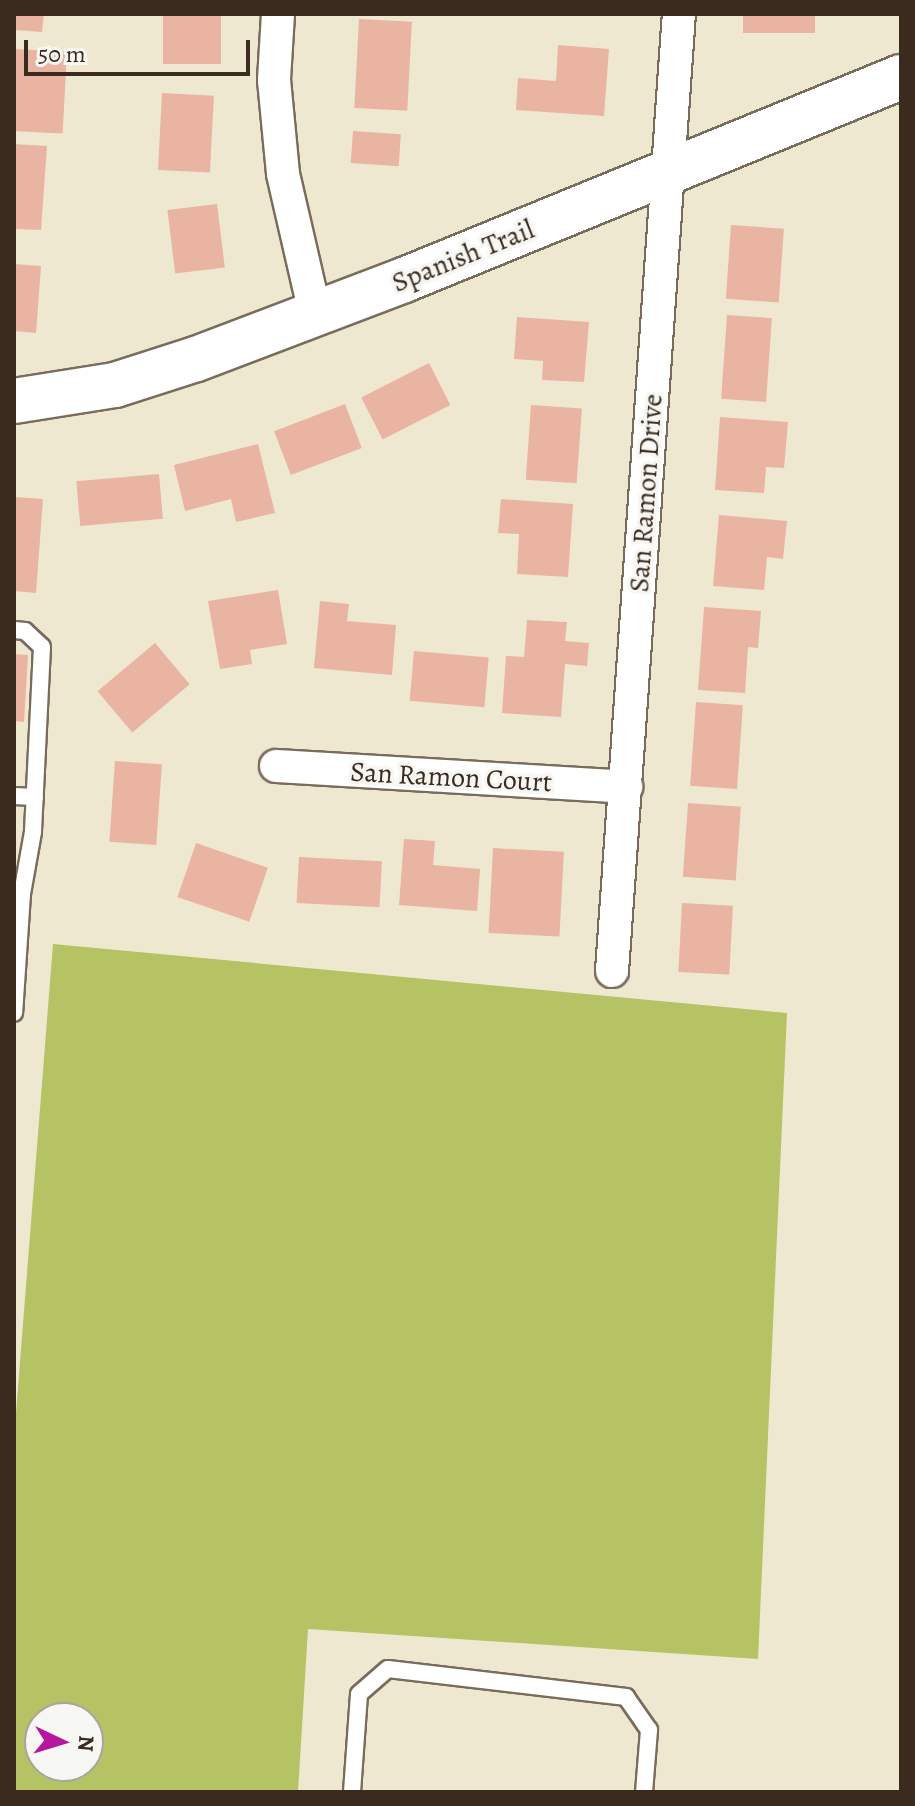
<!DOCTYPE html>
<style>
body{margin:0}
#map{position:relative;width:915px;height:1806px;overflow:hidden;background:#efe8d0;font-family:Alegreya,serif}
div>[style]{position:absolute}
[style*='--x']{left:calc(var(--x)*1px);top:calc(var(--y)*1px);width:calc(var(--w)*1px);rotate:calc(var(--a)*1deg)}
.green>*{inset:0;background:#b5c365}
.building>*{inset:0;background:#e9b4a2;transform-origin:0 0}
.roads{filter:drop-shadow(2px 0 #7a6c5c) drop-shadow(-2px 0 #7a6c5c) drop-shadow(0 2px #7a6c5c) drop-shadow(0 -2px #7a6c5c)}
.lane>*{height:16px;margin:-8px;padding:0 8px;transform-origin:8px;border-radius:8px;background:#fff}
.street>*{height:32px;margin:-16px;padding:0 16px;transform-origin:16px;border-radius:16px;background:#fff}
.secondary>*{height:44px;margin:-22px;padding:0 22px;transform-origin:22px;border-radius:22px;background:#fff}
span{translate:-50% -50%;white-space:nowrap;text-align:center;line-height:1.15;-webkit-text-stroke:7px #f6f6f2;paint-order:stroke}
.street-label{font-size:28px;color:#3b2a1e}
.frame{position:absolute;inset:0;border:16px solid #3b2a1e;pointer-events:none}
.north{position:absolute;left:24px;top:1702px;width:80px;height:80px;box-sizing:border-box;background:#f6f6f2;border:2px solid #aba49d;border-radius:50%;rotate:94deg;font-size:22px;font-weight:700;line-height:32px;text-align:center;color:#3b2a1e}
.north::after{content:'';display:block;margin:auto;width:28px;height:36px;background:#b5179e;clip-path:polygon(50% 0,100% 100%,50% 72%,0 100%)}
.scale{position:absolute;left:24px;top:40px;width:226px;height:36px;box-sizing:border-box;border:4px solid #3b2a1e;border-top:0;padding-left:10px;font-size:24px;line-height:28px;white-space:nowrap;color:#3b2a1e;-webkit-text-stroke:6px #f6f6f2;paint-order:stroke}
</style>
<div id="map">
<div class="green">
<div style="clip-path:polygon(evenodd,53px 944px,787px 1013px,758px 1659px,308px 1629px,298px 1792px,14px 1792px,14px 1438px,53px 944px,40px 1718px,88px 1718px,88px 1766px,40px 1766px,40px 1718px)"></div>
</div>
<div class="building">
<div style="clip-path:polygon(14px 14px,44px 14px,42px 32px,14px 30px)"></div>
<div style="left:163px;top:14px;width:58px;height:50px"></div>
<div style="left:743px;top:14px;width:72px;height:19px"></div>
<div style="left:359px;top:19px;width:53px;height:89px;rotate:3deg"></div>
<div style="clip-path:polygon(558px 45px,609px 49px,604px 116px,516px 110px,518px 78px,556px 81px)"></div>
<div style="left:16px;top:49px;width:51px;height:82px;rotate:3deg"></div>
<div style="left:162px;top:93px;width:52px;height:77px;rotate:3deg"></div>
<div style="left:353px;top:131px;width:48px;height:32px;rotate:4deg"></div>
<div style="clip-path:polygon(14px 144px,47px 146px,41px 230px,14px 229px)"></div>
<div style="left:217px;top:204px;width:64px;height:50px;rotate:83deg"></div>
<div style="left:731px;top:225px;width:53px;height:74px;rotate:4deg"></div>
<div style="clip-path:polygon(14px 264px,41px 266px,36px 333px,14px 331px)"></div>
<div style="left:727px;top:315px;width:45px;height:84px;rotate:4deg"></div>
<div style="clip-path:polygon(517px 317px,589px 322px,584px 382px,542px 380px,543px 361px,514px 359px)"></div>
<div style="left:429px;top:363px;width:47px;height:76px;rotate:63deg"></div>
<div style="left:345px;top:404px;width:47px;height:76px;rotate:69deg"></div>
<div style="left:531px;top:405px;width:51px;height:75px;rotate:4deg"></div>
<div style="clip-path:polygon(720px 417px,788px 422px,784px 468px,766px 467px,764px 493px,715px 490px)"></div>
<div style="clip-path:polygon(258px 444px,275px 513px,236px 522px,231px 499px,185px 511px,174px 465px)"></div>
<div style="left:159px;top:474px;width:45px;height:83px;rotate:85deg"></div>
<div style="clip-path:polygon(14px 497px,43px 499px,36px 593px,14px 591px)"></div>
<div style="clip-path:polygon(501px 499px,573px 504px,568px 577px,517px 574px,519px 534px,498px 533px)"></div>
<div style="clip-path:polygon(719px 515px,787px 521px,783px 559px,767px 557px,764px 590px,713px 586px)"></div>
<div style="clip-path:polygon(278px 590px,287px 644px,250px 650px,252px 664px,220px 669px,208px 601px)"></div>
<div style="clip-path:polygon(320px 601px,349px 604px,347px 621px,396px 625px,392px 675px,314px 668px)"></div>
<div style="clip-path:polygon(704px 607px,761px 611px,758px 648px,748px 647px,745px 693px,698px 690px)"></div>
<div style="clip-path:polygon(527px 620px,567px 622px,565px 641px,589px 643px,587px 666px,565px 664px,561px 717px,502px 713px,506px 656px,524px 657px)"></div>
<div style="left:155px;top:643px;width:54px;height:75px;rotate:50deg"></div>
<div style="left:414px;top:651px;width:75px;height:50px;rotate:5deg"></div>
<div style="clip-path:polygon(14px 654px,28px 655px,24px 722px,14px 721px)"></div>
<div style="left:696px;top:702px;width:47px;height:84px;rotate:4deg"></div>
<div style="left:115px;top:761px;width:47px;height:81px;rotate:4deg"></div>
<div style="left:688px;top:803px;width:53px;height:74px;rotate:4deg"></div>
<div style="clip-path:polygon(404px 839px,435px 841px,433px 865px,480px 869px,477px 911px,399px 905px)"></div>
<div style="left:196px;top:843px;width:76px;height:57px;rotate:19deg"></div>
<div style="left:493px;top:848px;width:71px;height:85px;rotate:3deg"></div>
<div style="left:299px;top:857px;width:83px;height:46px;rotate:3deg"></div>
<div style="left:682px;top:903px;width:51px;height:69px;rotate:3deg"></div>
</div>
<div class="roads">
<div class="lane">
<div style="--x:14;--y:630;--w:11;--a:5"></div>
<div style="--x:25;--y:631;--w:23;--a:43"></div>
<div style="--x:42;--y:647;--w:185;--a:92.8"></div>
<div style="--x:33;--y:832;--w:63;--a:100.1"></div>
<div style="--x:22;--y:894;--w:119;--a:93.8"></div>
<div style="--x:14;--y:796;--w:21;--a:3"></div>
<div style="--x:352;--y:1792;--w:98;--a:-85.9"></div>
<div style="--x:359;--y:1694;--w:38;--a:-41"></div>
<div style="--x:388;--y:1669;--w:240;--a:6.7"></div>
<div style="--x:626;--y:1697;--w:40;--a:55.1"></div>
<div style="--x:649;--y:1730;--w:62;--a:94.6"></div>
</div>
<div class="street">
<div style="--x:278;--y:14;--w:66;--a:93.5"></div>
<div style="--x:274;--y:80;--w:94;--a:84.5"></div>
<div style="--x:283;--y:174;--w:143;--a:77"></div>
<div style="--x:276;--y:766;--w:351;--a:3.4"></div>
<div style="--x:612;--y:971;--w:959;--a:-86"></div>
</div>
<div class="secondary">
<div style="--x:14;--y:401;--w:102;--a:-9"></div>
<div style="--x:115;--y:385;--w:85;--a:-17.8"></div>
<div style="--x:196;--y:359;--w:222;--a:-20.8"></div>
<div style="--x:404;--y:280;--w:537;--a:-22.22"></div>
</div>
</div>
<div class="street-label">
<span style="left:463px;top:256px;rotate:-22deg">Spanish Trail</span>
<span style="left:646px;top:493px;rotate:-86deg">San Ramon Drive</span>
<span style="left:451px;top:777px;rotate:3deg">San Ramon Court</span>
</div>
<div class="frame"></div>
<div class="north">N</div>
<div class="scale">50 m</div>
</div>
